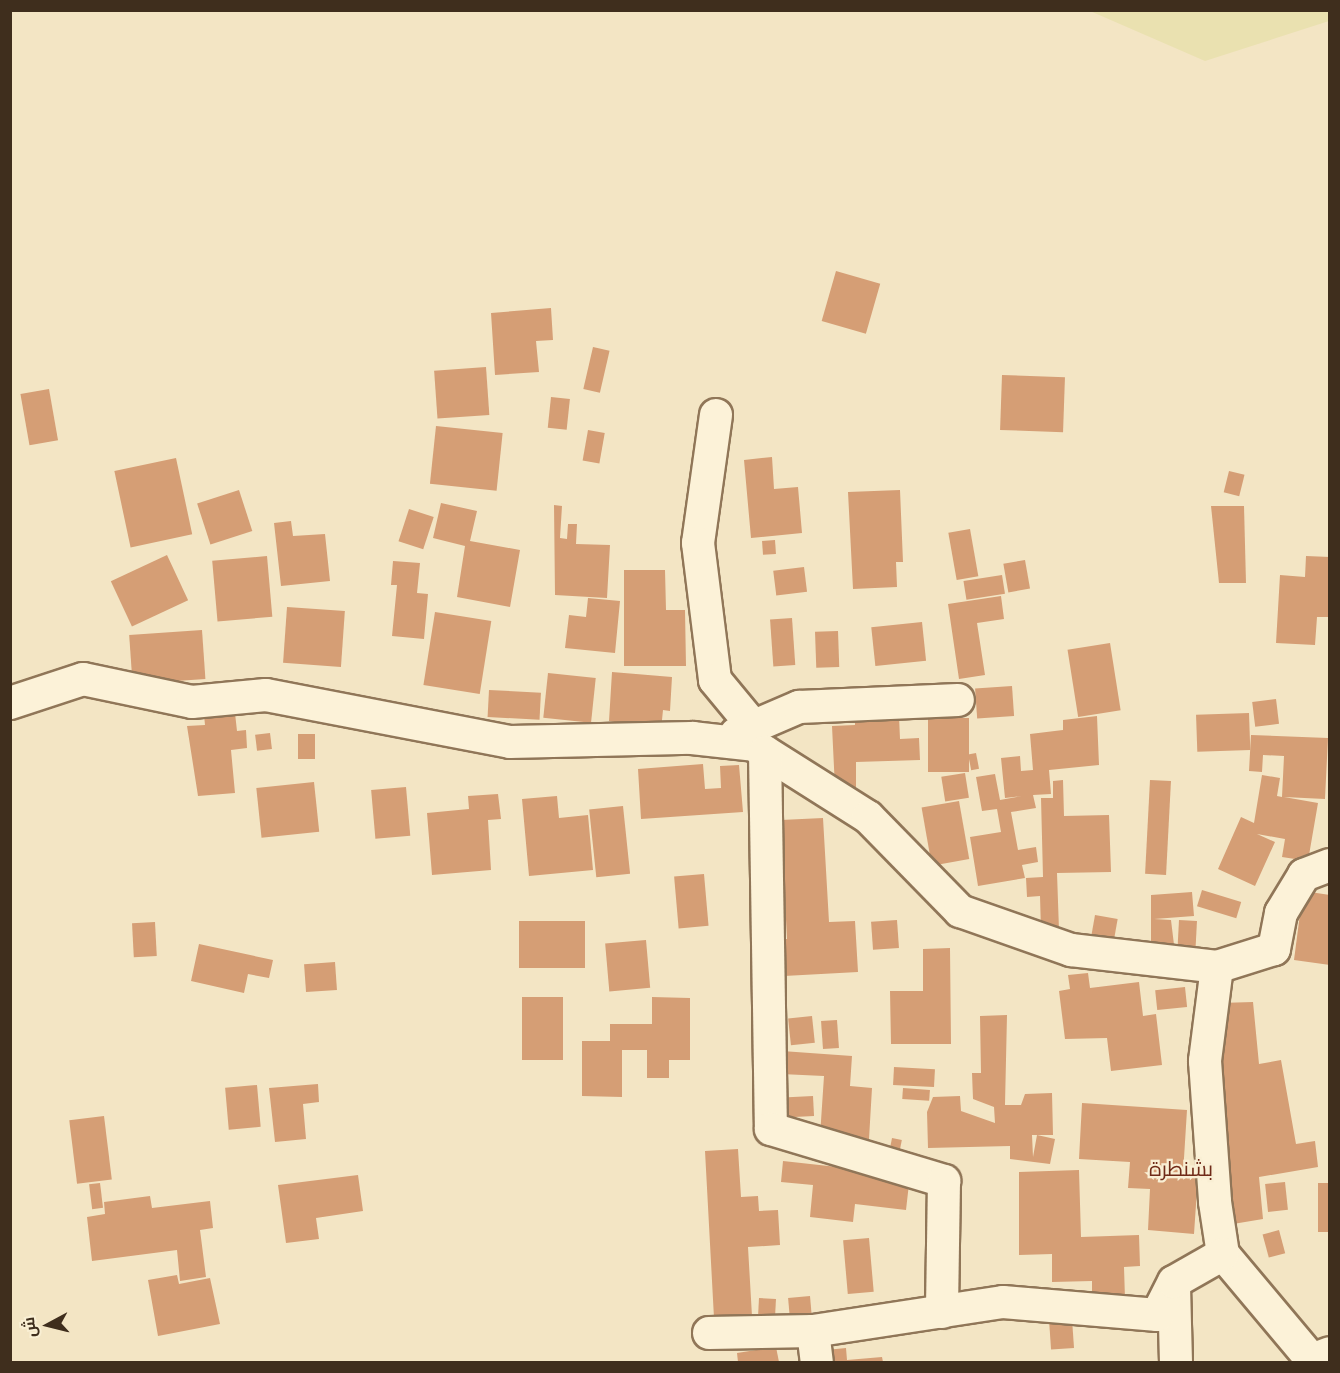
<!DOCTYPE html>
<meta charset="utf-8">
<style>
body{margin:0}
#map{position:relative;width:1340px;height:1373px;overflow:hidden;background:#f3e5c4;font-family:"Roboto Serif",Cairo,serif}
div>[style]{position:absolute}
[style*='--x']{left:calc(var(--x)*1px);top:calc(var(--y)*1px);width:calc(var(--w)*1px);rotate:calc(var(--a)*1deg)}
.farmland>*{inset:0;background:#eae1b0}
.building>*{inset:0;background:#d59e75;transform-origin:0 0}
.roads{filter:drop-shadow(2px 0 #907658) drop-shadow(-2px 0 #907658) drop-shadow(0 2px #907658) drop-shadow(0 -2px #907658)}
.street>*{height:32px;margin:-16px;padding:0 16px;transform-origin:16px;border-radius:16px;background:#fcf2d8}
span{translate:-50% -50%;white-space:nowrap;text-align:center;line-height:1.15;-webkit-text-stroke:4.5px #f9efd4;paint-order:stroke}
.quarter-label{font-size:21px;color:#702b18}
.frame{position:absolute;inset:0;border:12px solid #3f2e1d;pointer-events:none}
.north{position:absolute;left:18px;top:1295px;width:60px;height:60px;-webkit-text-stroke:4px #f9efd4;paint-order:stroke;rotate:263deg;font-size:16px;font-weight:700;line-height:24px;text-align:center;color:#3f2e1d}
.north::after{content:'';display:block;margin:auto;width:21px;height:27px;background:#3f2e1d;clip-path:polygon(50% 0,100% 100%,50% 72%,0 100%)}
</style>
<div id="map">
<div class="farmland">
<div style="clip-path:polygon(1329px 10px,1329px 21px,1205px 61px,1090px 11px)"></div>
</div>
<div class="building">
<div style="left:836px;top:271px;width:46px;height:52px;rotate:16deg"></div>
<div style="clip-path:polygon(551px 308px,553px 340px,536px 341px,539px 372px,495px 375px,491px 313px)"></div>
<div style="left:593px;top:347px;width:17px;height:43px;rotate:13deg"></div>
<div style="left:486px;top:367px;width:48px;height:52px;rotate:86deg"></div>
<div style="left:1002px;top:375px;width:63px;height:55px;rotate:2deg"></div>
<div style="left:49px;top:389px;width:52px;height:29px;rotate:80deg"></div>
<div style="left:551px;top:397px;width:19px;height:31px;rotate:6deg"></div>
<div style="left:436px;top:426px;width:67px;height:58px;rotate:6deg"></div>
<div style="left:588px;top:430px;width:17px;height:31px;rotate:10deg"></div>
<div style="clip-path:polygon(772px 457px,774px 489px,798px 487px,802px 533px,751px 538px,744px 460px)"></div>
<div style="left:176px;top:458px;width:78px;height:63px;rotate:78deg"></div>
<div style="left:1229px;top:471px;width:16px;height:22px;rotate:14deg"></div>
<div style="left:239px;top:490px;width:43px;height:44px;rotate:72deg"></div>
<div style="clip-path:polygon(900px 490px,903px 562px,896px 562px,897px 587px,853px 589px,848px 492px)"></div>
<div style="clip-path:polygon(441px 503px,477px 511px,470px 541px,520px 550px,510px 607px,457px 597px,465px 546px,433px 538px)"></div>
<div style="clip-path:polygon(554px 505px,562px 506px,560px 538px,567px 539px,568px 524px,577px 524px,576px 544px,610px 545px,607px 598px,555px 595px)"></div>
<div style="clip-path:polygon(1211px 506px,1244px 506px,1246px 583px,1219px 583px)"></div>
<div style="left:409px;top:509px;width:26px;height:34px;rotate:18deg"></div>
<div style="clip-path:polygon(291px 521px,293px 536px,325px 534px,330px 581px,281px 586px,274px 523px)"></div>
<div style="left:970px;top:529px;width:48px;height:22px;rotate:80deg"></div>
<div style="left:775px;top:540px;width:14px;height:13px;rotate:86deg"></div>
<div style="left:167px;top:555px;width:50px;height:62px;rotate:65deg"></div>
<div style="left:267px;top:556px;width:61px;height:55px;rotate:85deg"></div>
<div style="clip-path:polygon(1306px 556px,1330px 557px,1330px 617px,1317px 617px,1315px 645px,1276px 643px,1280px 575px,1305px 577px)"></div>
<div style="left:1025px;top:560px;width:29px;height:22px;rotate:80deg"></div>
<div style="clip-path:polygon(393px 561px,420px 563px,417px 593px,428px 594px,424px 639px,392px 636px,397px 585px,391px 585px)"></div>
<div style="left:804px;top:567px;width:25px;height:31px;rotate:83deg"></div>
<div style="clip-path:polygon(624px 570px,665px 570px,666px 610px,685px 610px,686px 666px,624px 666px)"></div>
<div style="left:1002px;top:575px;width:19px;height:39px;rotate:81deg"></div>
<div style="clip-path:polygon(1001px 596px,1004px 619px,977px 623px,985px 675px,959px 679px,948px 604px)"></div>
<div style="clip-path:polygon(588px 598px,620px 601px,615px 653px,565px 648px,569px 615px,586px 617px)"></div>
<div style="left:287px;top:607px;width:58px;height:56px;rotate:4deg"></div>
<div style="left:435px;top:612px;width:57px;height:74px;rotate:9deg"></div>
<div style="left:792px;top:618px;width:47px;height:22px;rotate:86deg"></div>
<div style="left:922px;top:622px;width:39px;height:51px;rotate:84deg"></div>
<div style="left:202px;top:630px;width:49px;height:73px;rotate:86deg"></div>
<div style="left:838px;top:631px;width:36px;height:23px;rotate:88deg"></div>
<div style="left:1110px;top:643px;width:68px;height:43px;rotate:81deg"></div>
<div style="clip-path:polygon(612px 672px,672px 677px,670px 711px,663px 710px,661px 730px,609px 721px)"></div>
<div style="left:548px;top:673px;width:48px;height:45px;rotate:6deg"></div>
<div style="left:1012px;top:686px;width:30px;height:37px;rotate:86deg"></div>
<div style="left:489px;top:690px;width:52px;height:27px;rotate:3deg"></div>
<div style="left:1276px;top:699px;width:25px;height:24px;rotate:83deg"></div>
<div style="clip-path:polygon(235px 713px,237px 731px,246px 730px,247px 748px,231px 750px,235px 793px,198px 796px,187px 726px,205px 725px,204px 715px)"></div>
<div style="left:1249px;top:713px;width:37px;height:53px;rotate:88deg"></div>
<div style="clip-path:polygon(899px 716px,900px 739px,919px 738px,920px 760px,856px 762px,856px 787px,835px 788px,832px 726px,855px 725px,855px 717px)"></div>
<div style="clip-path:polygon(1097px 716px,1099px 765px,1049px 770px,1051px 794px,1033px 795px,1036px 808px,1011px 812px,1018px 850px,1036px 847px,1038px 862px,1022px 865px,1025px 878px,978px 886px,970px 837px,1001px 832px,997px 809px,982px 811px,976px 777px,995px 774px,1000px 800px,1022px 796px,1005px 798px,1001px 758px,1020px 756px,1021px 771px,1033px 770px,1030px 734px,1063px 730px,1063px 720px)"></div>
<div style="left:969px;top:718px;width:54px;height:41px;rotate:90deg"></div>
<div style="left:270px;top:733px;width:16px;height:15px;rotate:83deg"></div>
<div style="left:315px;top:734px;width:25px;height:17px;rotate:90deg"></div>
<div style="clip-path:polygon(1251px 735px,1328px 738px,1325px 799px,1284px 797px,1318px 803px,1308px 861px,1282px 857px,1285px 839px,1257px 834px,1275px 842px,1255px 886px,1218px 869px,1241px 817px,1254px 823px,1262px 775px,1280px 778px,1277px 796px,1282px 797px,1284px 756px,1263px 755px,1262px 772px,1249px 771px)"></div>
<div style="left:976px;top:753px;width:16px;height:8px;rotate:79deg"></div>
<div style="clip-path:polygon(703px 764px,705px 789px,721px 788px,720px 766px,739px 765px,743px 812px,641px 819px,638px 769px)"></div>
<div style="left:965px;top:773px;width:25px;height:24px;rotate:81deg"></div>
<div style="clip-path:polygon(1063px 780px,1064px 816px,1109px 815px,1111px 872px,1057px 873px,1059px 930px,1041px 931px,1040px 896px,1027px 897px,1026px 878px,1043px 877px,1041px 798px,1053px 798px,1053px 781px)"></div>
<div style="left:1150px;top:780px;width:21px;height:94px;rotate:3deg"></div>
<div style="left:314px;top:782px;width:50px;height:58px;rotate:84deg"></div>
<div style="left:406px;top:787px;width:49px;height:35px;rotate:85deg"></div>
<div style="clip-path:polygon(498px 794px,501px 819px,488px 820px,491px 870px,432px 875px,427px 813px,469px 809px,468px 796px)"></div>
<div style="clip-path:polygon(557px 796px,559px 818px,588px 815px,593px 870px,529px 876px,522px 799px)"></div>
<div style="left:959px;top:801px;width:59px;height:38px;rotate:80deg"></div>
<div style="left:623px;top:806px;width:68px;height:34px;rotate:84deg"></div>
<div style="clip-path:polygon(823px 818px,829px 922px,855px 921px,858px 972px,784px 976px,781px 939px,787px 939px,781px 820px)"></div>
<div style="left:704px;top:874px;width:52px;height:30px;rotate:85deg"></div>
<div style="left:1202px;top:890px;width:41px;height:17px;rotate:17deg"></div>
<div style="clip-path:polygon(1303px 891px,1330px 895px,1330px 965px,1294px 960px)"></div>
<div style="clip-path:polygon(1192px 892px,1194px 916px,1154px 919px,1171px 920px,1175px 953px,1151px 951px,1151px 895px)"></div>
<div style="left:1095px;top:915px;width:23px;height:31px;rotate:10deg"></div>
<div style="left:897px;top:920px;width:28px;height:26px;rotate:86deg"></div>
<div style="left:1179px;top:920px;width:18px;height:34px;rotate:3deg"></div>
<div style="left:519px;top:921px;width:66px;height:47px"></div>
<div style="left:155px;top:922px;width:34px;height:23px;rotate:87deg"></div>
<div style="left:646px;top:940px;width:48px;height:41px;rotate:85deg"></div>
<div style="clip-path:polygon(199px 944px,273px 960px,269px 978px,248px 974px,244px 993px,191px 981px)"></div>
<div style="clip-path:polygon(950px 948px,951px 1044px,891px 1044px,890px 991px,923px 991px,923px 949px)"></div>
<div style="left:335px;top:962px;width:28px;height:31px;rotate:86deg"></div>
<div style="clip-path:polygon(1088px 973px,1090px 988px,1139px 982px,1143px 1016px,1156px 1014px,1162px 1065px,1111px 1071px,1107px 1038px,1065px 1039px,1059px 991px,1070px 989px,1068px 975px)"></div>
<div style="left:1185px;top:987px;width:20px;height:30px;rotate:84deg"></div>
<div style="left:522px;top:997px;width:41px;height:63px"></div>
<div style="clip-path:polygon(652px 997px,690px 998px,690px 1060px,669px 1060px,669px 1078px,647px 1078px,647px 1050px,622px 1050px,622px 1097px,582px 1096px,582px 1041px,610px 1041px,610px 1024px,652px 1024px)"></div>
<div style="clip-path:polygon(1253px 1002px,1259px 1064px,1281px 1060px,1296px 1144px,1315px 1141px,1318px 1167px,1259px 1177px,1263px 1219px,1233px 1224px,1220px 1076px,1220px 1003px)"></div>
<div style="clip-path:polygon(1007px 1015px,1005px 1105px,1021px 1105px,1025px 1094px,1052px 1093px,1053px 1135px,1032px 1135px,1033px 1157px,1037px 1135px,1055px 1139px,1050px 1164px,1010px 1159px,1010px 1146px,928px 1148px,927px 1112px,933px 1097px,960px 1096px,961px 1111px,995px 1123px,994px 1107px,973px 1099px,972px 1073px,981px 1073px,980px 1016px)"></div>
<div style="left:812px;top:1016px;width:27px;height:24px;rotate:84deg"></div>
<div style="left:837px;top:1020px;width:28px;height:16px;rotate:86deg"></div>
<div style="clip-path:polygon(782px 1051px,852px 1056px,850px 1086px,872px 1088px,869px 1139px,820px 1136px,824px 1076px,781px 1074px)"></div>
<div style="left:894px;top:1067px;width:41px;height:18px;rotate:3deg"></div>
<div style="clip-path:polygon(318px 1084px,319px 1102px,303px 1104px,306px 1139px,275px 1142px,269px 1088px)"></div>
<div style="left:257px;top:1085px;width:42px;height:32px;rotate:85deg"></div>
<div style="left:903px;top:1088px;width:27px;height:11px;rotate:4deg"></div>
<div style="left:813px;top:1096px;width:20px;height:25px;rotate:87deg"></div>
<div style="clip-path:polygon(1082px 1103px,1187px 1110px,1183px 1174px,1198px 1175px,1194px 1234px,1148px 1230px,1150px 1189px,1128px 1188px,1130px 1162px,1079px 1159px)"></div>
<div style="left:104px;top:1116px;width:64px;height:35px;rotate:83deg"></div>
<div style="left:892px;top:1138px;width:10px;height:14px;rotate:11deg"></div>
<div style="clip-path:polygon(738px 1149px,741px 1197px,758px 1196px,759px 1211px,778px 1210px,780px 1245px,748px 1247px,752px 1316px,714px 1318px,705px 1151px)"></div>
<div style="clip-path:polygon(783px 1161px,910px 1175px,906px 1210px,855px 1204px,853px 1222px,810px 1217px,813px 1185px,781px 1182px)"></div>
<div style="clip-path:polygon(1079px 1170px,1081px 1237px,1139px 1235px,1140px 1266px,1124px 1267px,1125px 1299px,1092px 1300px,1092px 1281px,1052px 1282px,1052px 1254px,1019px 1255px,1019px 1172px)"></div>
<div style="clip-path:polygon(358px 1175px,363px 1211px,316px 1218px,319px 1239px,286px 1243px,278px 1185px)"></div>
<div style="left:1285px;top:1182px;width:28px;height:20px;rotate:84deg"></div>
<div style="left:100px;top:1183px;width:25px;height:11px;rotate:83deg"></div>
<div style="left:1318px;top:1183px;width:12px;height:49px"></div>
<div style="clip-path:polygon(150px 1196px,152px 1208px,210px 1201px,213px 1228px,200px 1230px,206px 1277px,180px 1281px,177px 1250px,92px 1261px,87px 1217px,105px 1214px,104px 1202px)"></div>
<div style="left:1279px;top:1230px;width:24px;height:17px;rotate:75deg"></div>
<div style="left:869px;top:1238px;width:54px;height:26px;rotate:85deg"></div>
<div style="clip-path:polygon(177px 1275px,179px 1284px,210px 1278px,220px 1324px,158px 1336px,148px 1280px)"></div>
<div style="left:810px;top:1296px;width:21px;height:22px;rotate:85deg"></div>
<div style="left:759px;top:1298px;width:17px;height:19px;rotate:3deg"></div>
<div style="left:1072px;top:1319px;width:29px;height:23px;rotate:86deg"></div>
<div style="clip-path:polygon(776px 1347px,779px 1362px,738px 1362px,737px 1353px)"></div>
<div style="clip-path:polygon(846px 1348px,847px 1360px,882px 1357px,883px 1362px,827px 1362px,826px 1350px)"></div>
</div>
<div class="roads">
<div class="street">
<div style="--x:716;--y:415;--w:129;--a:98"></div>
<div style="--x:698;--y:543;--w:138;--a:82.9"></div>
<div style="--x:715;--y:680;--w:60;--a:50.4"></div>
<div style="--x:10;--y:703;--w:77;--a:-18.2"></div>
<div style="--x:83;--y:679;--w:111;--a:11.9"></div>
<div style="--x:192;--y:702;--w:74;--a:-5.4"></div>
<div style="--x:266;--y:695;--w:248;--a:10.9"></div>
<div style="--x:510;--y:742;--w:182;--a:-1.3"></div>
<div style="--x:692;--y:738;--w:62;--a:6.4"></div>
<div style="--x:754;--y:745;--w:135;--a:32.3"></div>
<div style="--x:868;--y:817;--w:132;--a:45.6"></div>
<div style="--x:960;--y:911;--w:118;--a:19.4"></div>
<div style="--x:1071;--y:950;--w:147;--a:6.6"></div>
<div style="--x:736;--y:734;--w:69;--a:-23.2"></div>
<div style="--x:799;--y:707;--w:159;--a:-2.5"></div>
<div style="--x:765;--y:752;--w:377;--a:89.1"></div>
<div style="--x:771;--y:1129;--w:181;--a:16.7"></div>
<div style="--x:944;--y:1181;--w:131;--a:90.9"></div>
<div style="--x:1330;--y:865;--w:28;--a:159"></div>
<div style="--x:1304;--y:875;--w:44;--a:121.2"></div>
<div style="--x:1281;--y:913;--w:37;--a:101"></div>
<div style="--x:1274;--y:949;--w:60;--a:162.5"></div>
<div style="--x:1217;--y:967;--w:95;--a:97.3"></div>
<div style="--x:1205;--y:1061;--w:141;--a:85.9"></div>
<div style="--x:1215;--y:1202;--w:53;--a:81.3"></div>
<div style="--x:1223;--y:1254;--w:138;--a:50"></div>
<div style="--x:1312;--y:1360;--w:19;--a:-21"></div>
<div style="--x:1174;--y:1286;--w:76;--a:88.5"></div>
<div style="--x:813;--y:1331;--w:31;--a:83"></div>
<div style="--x:709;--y:1333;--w:104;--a:-1.1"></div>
<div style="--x:813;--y:1331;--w:192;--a:-8.7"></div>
<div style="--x:1003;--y:1302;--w:155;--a:4.8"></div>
<div style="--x:1157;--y:1315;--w:37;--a:-63"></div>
<div style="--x:1174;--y:1282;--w:56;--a:-29.7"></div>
</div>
</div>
<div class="quarter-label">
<span style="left:1181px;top:1169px">بشنطرة</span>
</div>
<div class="frame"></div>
<div class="north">ش</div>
</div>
